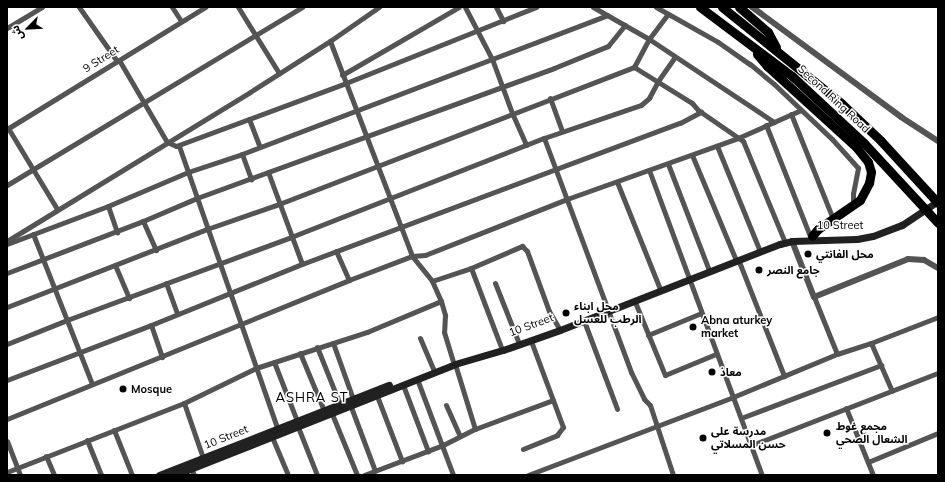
<!DOCTYPE html>
<meta charset="utf-8">
<style>
body{margin:0}
#map{position:relative;width:945px;height:482px;overflow:hidden;background:#fff;font-family:Mulish,"Noto Sans Arabic",sans-serif}
div>[style]{position:absolute}
[style*='--x']{left:calc(var(--x)*1px);top:calc(var(--y)*1px);width:calc(var(--w)*1px);rotate:calc(var(--a)*1deg)}
.minor>*{height:5px;margin:-2.5px;padding:0 2.5px;transform-origin:2.5px;border-radius:2.5px;background:#545454}
.tertiary>*{height:6px;margin:-3px;padding:0 3px;transform-origin:3px;border-radius:3px;background:#545454}
.secondary>*{height:7px;margin:-3.5px;padding:0 3.5px;transform-origin:3.5px;border-radius:3.5px;background:#212121}
.trunk>*{height:9px;margin:-4.5px;padding:0 4.5px;transform-origin:4.5px;border-radius:4.5px;background:#000}
.dots>*{width:11px;height:11px;translate:-50% -50%;box-sizing:border-box;border:2px solid #fff;border-radius:50%}
span{translate:-50% -50%;white-space:nowrap;text-align:center;line-height:1.15;-webkit-text-stroke:3px #fff;paint-order:stroke}
.street-label{font-size:11px;color:#000}
.poi-label{font-size:11px;color:#000;font-weight:700}
.left{translate:0 -50%;text-align:left}
.quarter-label{font-size:13px;color:#000;letter-spacing:1px}
.frame{position:absolute;inset:0;border:8px solid #000;pointer-events:none}
.north{position:absolute;left:8px;top:8px;width:40px;height:40px;-webkit-text-stroke:3px #fff;paint-order:stroke;rotate:246deg;font-size:11px;font-weight:700;line-height:16px;text-align:center;color:#000}
.north::after{content:'';display:block;margin:auto;width:14px;height:18px;background:#000;clip-path:polygon(50% 0,100% 100%,50% 72%,0 100%)}
</style>
<div id="map">
<div class="minor">
<div style="--x:79;--y:7;--w:66;--a:54.9"></div>
<div style="--x:172;--y:7;--w:17;--a:57"></div>
<div style="--x:238;--y:7;--w:78;--a:58.2"></div>
<div style="--x:465;--y:7;--w:59;--a:62.6"></div>
<div style="--x:492;--y:59;--w:58;--a:69.7"></div>
<div style="--x:512;--y:113;--w:35;--a:66"></div>
<div style="--x:496;--y:7;--w:16;--a:63"></div>
<div style="--x:593;--y:7;--w:64;--a:29.7"></div>
<div style="--x:649;--y:39;--w:150;--a:33.6"></div>
<div style="--x:656;--y:7;--w:71;--a:29.4"></div>
<div style="--x:718;--y:42;--w:39;--a:35"></div>
<div style="--x:750;--y:64;--w:31;--a:40"></div>
<div style="--x:774;--y:84;--w:80;--a:43.5"></div>
<div style="--x:832;--y:139;--w:39;--a:48"></div>
<div style="--x:858;--y:168;--w:26;--a:101"></div>
<div style="--x:853;--y:194;--w:12;--a:90"></div>
<div style="--x:7;--y:28;--w:41;--a:-31"></div>
<div style="--x:330;--y:41;--w:230;--a:69.1"></div>
<div style="--x:412;--y:256;--w:32;--a:51"></div>
<div style="--x:432;--y:281;--w:22;--a:66"></div>
<div style="--x:441;--y:301;--w:15;--a:74"></div>
<div style="--x:445;--y:315;--w:17;--a:93"></div>
<div style="--x:444;--y:332;--w:30;--a:73"></div>
<div style="--x:119;--y:60;--w:95;--a:59.7"></div>
<div style="--x:167;--y:142;--w:10;--a:24"></div>
<div style="--x:176;--y:146;--w:181;--a:-20.3"></div>
<div style="--x:346;--y:83;--w:205;--a:-21.8"></div>
<div style="--x:634;--y:67;--w:68;--a:31.8"></div>
<div style="--x:692;--y:103;--w:9;--a:49"></div>
<div style="--x:698;--y:110;--w:55;--a:34.6"></div>
<div style="--x:743;--y:141;--w:107;--a:67.5"></div>
<div style="--x:342;--y:75;--w:135;--a:-30.2"></div>
<div style="--x:550;--y:98;--w:35;--a:70"></div>
<div style="--x:791;--y:114;--w:113;--a:68.2"></div>
<div style="--x:249;--y:119;--w:30;--a:69"></div>
<div style="--x:766;--y:125;--w:119;--a:68.4"></div>
<div style="--x:8;--y:128;--w:95;--a:58.8"></div>
<div style="--x:7;--y:129;--w:233;--a:-31.6"></div>
<div style="--x:544;--y:138;--w:250;--a:69.6"></div>
<div style="--x:631;--y:372;--w:30;--a:64"></div>
<div style="--x:644;--y:399;--w:8;--a:45"></div>
<div style="--x:650;--y:405;--w:74;--a:71.8"></div>
<div style="--x:179;--y:146;--w:299;--a:70.8"></div>
<div style="--x:717;--y:146;--w:111;--a:67.8"></div>
<div style="--x:242;--y:154;--w:27;--a:70"></div>
<div style="--x:692;--y:155;--w:112;--a:67.3"></div>
<div style="--x:668;--y:164;--w:114;--a:68.9"></div>
<div style="--x:649;--y:170;--w:325;--a:69.7"></div>
<div style="--x:268;--y:172;--w:98;--a:69.7"></div>
<div style="--x:617;--y:182;--w:115;--a:68.1"></div>
<div style="--x:7;--y:185;--w:345;--a:-31.1"></div>
<div style="--x:108;--y:206;--w:28;--a:71"></div>
<div style="--x:143;--y:221;--w:32;--a:66"></div>
<div style="--x:33;--y:234;--w:161;--a:68.5"></div>
<div style="--x:7;--y:241;--w:285;--a:-31.5"></div>
<div style="--x:250;--y:92;--w:95;--a:-32.5"></div>
<div style="--x:330;--y:41;--w:60;--a:-34.8"></div>
<div style="--x:7;--y:244;--w:108;--a:-20.6"></div>
<div style="--x:108;--y:206;--w:87;--a:-23"></div>
<div style="--x:188;--y:172;--w:57;--a:-18.4"></div>
<div style="--x:242;--y:154;--w:391;--a:-20.8"></div>
<div style="--x:336;--y:251;--w:32;--a:66"></div>
<div style="--x:738;--y:259;--w:126;--a:68.5"></div>
<div style="--x:115;--y:265;--w:36;--a:67"></div>
<div style="--x:471;--y:268;--w:85;--a:69.2"></div>
<div style="--x:7;--y:273;--w:146;--a:-20.9"></div>
<div style="--x:143;--y:221;--w:59;--a:-23.1"></div>
<div style="--x:197;--y:198;--w:380;--a:-20"></div>
<div style="--x:554;--y:68;--w:58;--a:-22.2"></div>
<div style="--x:608;--y:46;--w:27;--a:-51"></div>
<div style="--x:432;--y:281;--w:41;--a:-18.4"></div>
<div style="--x:471;--y:268;--w:56;--a:-23.3"></div>
<div style="--x:522;--y:246;--w:7;--a:45"></div>
<div style="--x:527;--y:251;--w:64;--a:69.9"></div>
<div style="--x:549;--y:311;--w:22;--a:60"></div>
<div style="--x:166;--y:283;--w:33;--a:70"></div>
<div style="--x:495;--y:283;--w:62;--a:68.4"></div>
<div style="--x:814;--y:297;--w:61;--a:68"></div>
<div style="--x:635;--y:302;--w:79;--a:67.7"></div>
<div style="--x:665;--y:375;--w:55;--a:-22.4"></div>
<div style="--x:7;--y:307;--w:215;--a:-21.3"></div>
<div style="--x:207;--y:229;--w:76;--a:-19.1"></div>
<div style="--x:279;--y:204;--w:381;--a:-21.1"></div>
<div style="--x:634;--y:67;--w:32;--a:-62"></div>
<div style="--x:649;--y:39;--w:31;--a:-53"></div>
<div style="--x:584;--y:321;--w:94;--a:69.4"></div>
<div style="--x:151;--y:325;--w:34;--a:71"></div>
<div style="--x:648;--y:335;--w:57;--a:-22.5"></div>
<div style="--x:420;--y:338;--w:34;--a:67"></div>
<div style="--x:333;--y:343;--w:59;--a:70.3"></div>
<div style="--x:871;--y:343;--w:52;--a:66.4"></div>
<div style="--x:7;--y:344;--w:65;--a:-21.8"></div>
<div style="--x:67;--y:320;--w:239;--a:-20.3"></div>
<div style="--x:291;--y:237;--w:272;--a:-21.4"></div>
<div style="--x:544;--y:138;--w:102;--a:-18.8"></div>
<div style="--x:641;--y:105;--w:11;--a:-41"></div>
<div style="--x:649;--y:98;--w:19;--a:-62"></div>
<div style="--x:658;--y:81;--w:29;--a:-55"></div>
<div style="--x:317;--y:347;--w:65;--a:68.2"></div>
<div style="--x:300;--y:353;--w:65;--a:67.4"></div>
<div style="--x:274;--y:362;--w:63;--a:68.7"></div>
<div style="--x:455;--y:364;--w:68;--a:72.9"></div>
<div style="--x:417;--y:379;--w:103;--a:69.4"></div>
<div style="--x:7;--y:380;--w:154;--a:-20.9"></div>
<div style="--x:151;--y:325;--w:163;--a:-22"></div>
<div style="--x:302;--y:264;--w:403;--a:-20.5"></div>
<div style="--x:680;--y:123;--w:24;--a:-28"></div>
<div style="--x:403;--y:385;--w:71;--a:69.3"></div>
<div style="--x:377;--y:396;--w:70;--a:69"></div>
<div style="--x:184;--y:403;--w:58;--a:70.9"></div>
<div style="--x:446;--y:405;--w:34;--a:66"></div>
<div style="--x:351;--y:407;--w:68;--a:69.4"></div>
<div style="--x:846;--y:408;--w:72;--a:68.1"></div>
<div style="--x:332;--y:414;--w:66;--a:67.7"></div>
<div style="--x:741;--y:418;--w:150;--a:-20.7"></div>
<div style="--x:7;--y:419;--w:369;--a:-22.1"></div>
<div style="--x:349;--y:280;--w:67;--a:-20.9"></div>
<div style="--x:412;--y:256;--w:13;--a:-4"></div>
<div style="--x:425;--y:255;--w:153;--a:-21.5"></div>
<div style="--x:567;--y:199;--w:182;--a:-19.6"></div>
<div style="--x:738;--y:138;--w:69;--a:-24"></div>
<div style="--x:298;--y:427;--w:52;--a:68.4"></div>
<div style="--x:114;--y:430;--w:48;--a:68.2"></div>
<div style="--x:272;--y:437;--w:41;--a:67.2"></div>
<div style="--x:87;--y:440;--w:38;--a:68"></div>
<div style="--x:7;--y:441;--w:36;--a:69"></div>
<div style="--x:752;--y:445;--w:199;--a:-21.2"></div>
<div style="--x:523;--y:449;--w:37;--a:-22"></div>
<div style="--x:557;--y:435;--w:10;--a:-53"></div>
<div style="--x:563;--y:427;--w:92;--a:-110.4"></div>
<div style="--x:46;--y:456;--w:21;--a:67"></div>
<div style="--x:868;--y:462;--w:76;--a:-22.5"></div>
<div style="--x:190;--y:466;--w:10;--a:66"></div>
<div style="--x:7;--y:472;--w:190;--a:-21.3"></div>
<div style="--x:184;--y:403;--w:80;--a:-25.9"></div>
<div style="--x:256;--y:368;--w:117;--a:-18"></div>
<div style="--x:367;--y:332;--w:80;--a:-22.7"></div>
<div style="--x:364;--y:475;--w:85;--a:-20.8"></div>
<div style="--x:443;--y:445;--w:36;--a:-27"></div>
<div style="--x:475;--y:429;--w:83;--a:-20.4"></div>
<div style="--x:528;--y:475;--w:219;--a:-20.8"></div>
<div style="--x:733;--y:397;--w:113;--a:-22.5"></div>
<div style="--x:837;--y:354;--w:36;--a:-18"></div>
<div style="--x:871;--y:343;--w:72;--a:-21.2"></div>
</div>
<div class="tertiary">
<div style="--x:752;--y:7;--w:185;--a:36.4"></div>
<div style="--x:901;--y:117;--w:44;--a:33"></div>
<div style="--x:792;--y:241;--w:60;--a:68.6"></div>
<div style="--x:814;--y:297;--w:101;--a:-22"></div>
<div style="--x:908;--y:259;--w:16;--a:4"></div>
<div style="--x:924;--y:260;--w:16;--a:30"></div>
</div>
<div class="secondary">
<div style="--x:159;--y:475;--w:247;--a:-21.4"></div>
<div style="--x:175;--y:475;--w:301;--a:-21.6"></div>
<div style="--x:455;--y:364;--w:50;--a:-16.3"></div>
<div style="--x:503;--y:350;--w:60;--a:-19.3"></div>
<div style="--x:560;--y:330;--w:236;--a:-21.4"></div>
<div style="--x:780;--y:244;--w:12;--a:-14"></div>
<div style="--x:792;--y:241;--w:65;--a:-1.8"></div>
<div style="--x:857;--y:239;--w:16;--a:-11"></div>
<div style="--x:873;--y:236;--w:31;--a:-21"></div>
<div style="--x:902;--y:225;--w:43;--a:-33.7"></div>
</div>
<div class="trunk">
<div style="--x:700;--y:7;--w:115;--a:36.9"></div>
<div style="--x:792;--y:76;--w:98;--a:42.9"></div>
<div style="--x:864;--y:143;--w:109;--a:47.2"></div>
<div style="--x:722;--y:7;--w:153;--a:38.9"></div>
<div style="--x:841;--y:103;--w:55;--a:43.5"></div>
<div style="--x:881;--y:141;--w:84;--a:47.4"></div>
<div style="--x:739;--y:7;--w:38;--a:41"></div>
<div style="--x:768;--y:32;--w:17;--a:62"></div>
<div style="--x:757;--y:54;--w:16;--a:50"></div>
<div style="--x:767;--y:66;--w:120;--a:42.3"></div>
<div style="--x:856;--y:147;--w:19;--a:51"></div>
<div style="--x:868;--y:162;--w:10;--a:73"></div>
<div style="--x:871;--y:172;--w:11;--a:100"></div>
<div style="--x:869;--y:183;--w:19;--a:118"></div>
<div style="--x:860;--y:200;--w:51;--a:145.4"></div>
<div style="--x:818;--y:229;--w:9;--a:131"></div>
</div>
<div class="dots">
<div style="left:808px;top:254px;background:#000"></div>
<div style="left:759px;top:270px;background:#000"></div>
<div style="left:566px;top:313px;background:#000"></div>
<div style="left:693px;top:327px;background:#000"></div>
<div style="left:712px;top:372px;background:#000"></div>
<div style="left:123px;top:389px;background:#000"></div>
<div style="left:827px;top:433px;background:#000"></div>
<div style="left:703px;top:438px;background:#000"></div>
</div>
<div class="street-label">
<span style="left:101px;top:59px;rotate:-32deg">9 Street</span>
<span style="left:834px;top:99px;rotate:43deg">Second Ring Road</span>
<span style="left:840px;top:225px">10 Street</span>
<span style="left:531px;top:325px;rotate:-20deg">10 Street</span>
<span style="left:226px;top:437px;rotate:-22deg">10 Street</span>
</div>
<div class="poi-label">
<span class="left" style="left:816px;top:254px">محل الفانتي</span>
<span class="left" style="left:767px;top:270px">جامع النصر</span>
<span class="left" style="left:574px;top:313px">محل ابناء<br>الرطب للعسل</span>
<span class="left" style="left:701px;top:327px">Abna aturkey<br>market</span>
<span class="left" style="left:720px;top:372px">معاذ</span>
<span class="left" style="left:131px;top:389px">Mosque</span>
<span class="left" style="left:836px;top:433px">مجمع غوط<br>الشعال الصحي</span>
<span class="left" style="left:711px;top:438px">مدرسة على<br>حسن المسلاتي</span>
</div>
<div class="quarter-label">
<span style="left:312px;top:397px">ASHRA ST</span>
</div>
<div class="frame"></div>
<div class="north">ش</div>
</div>
